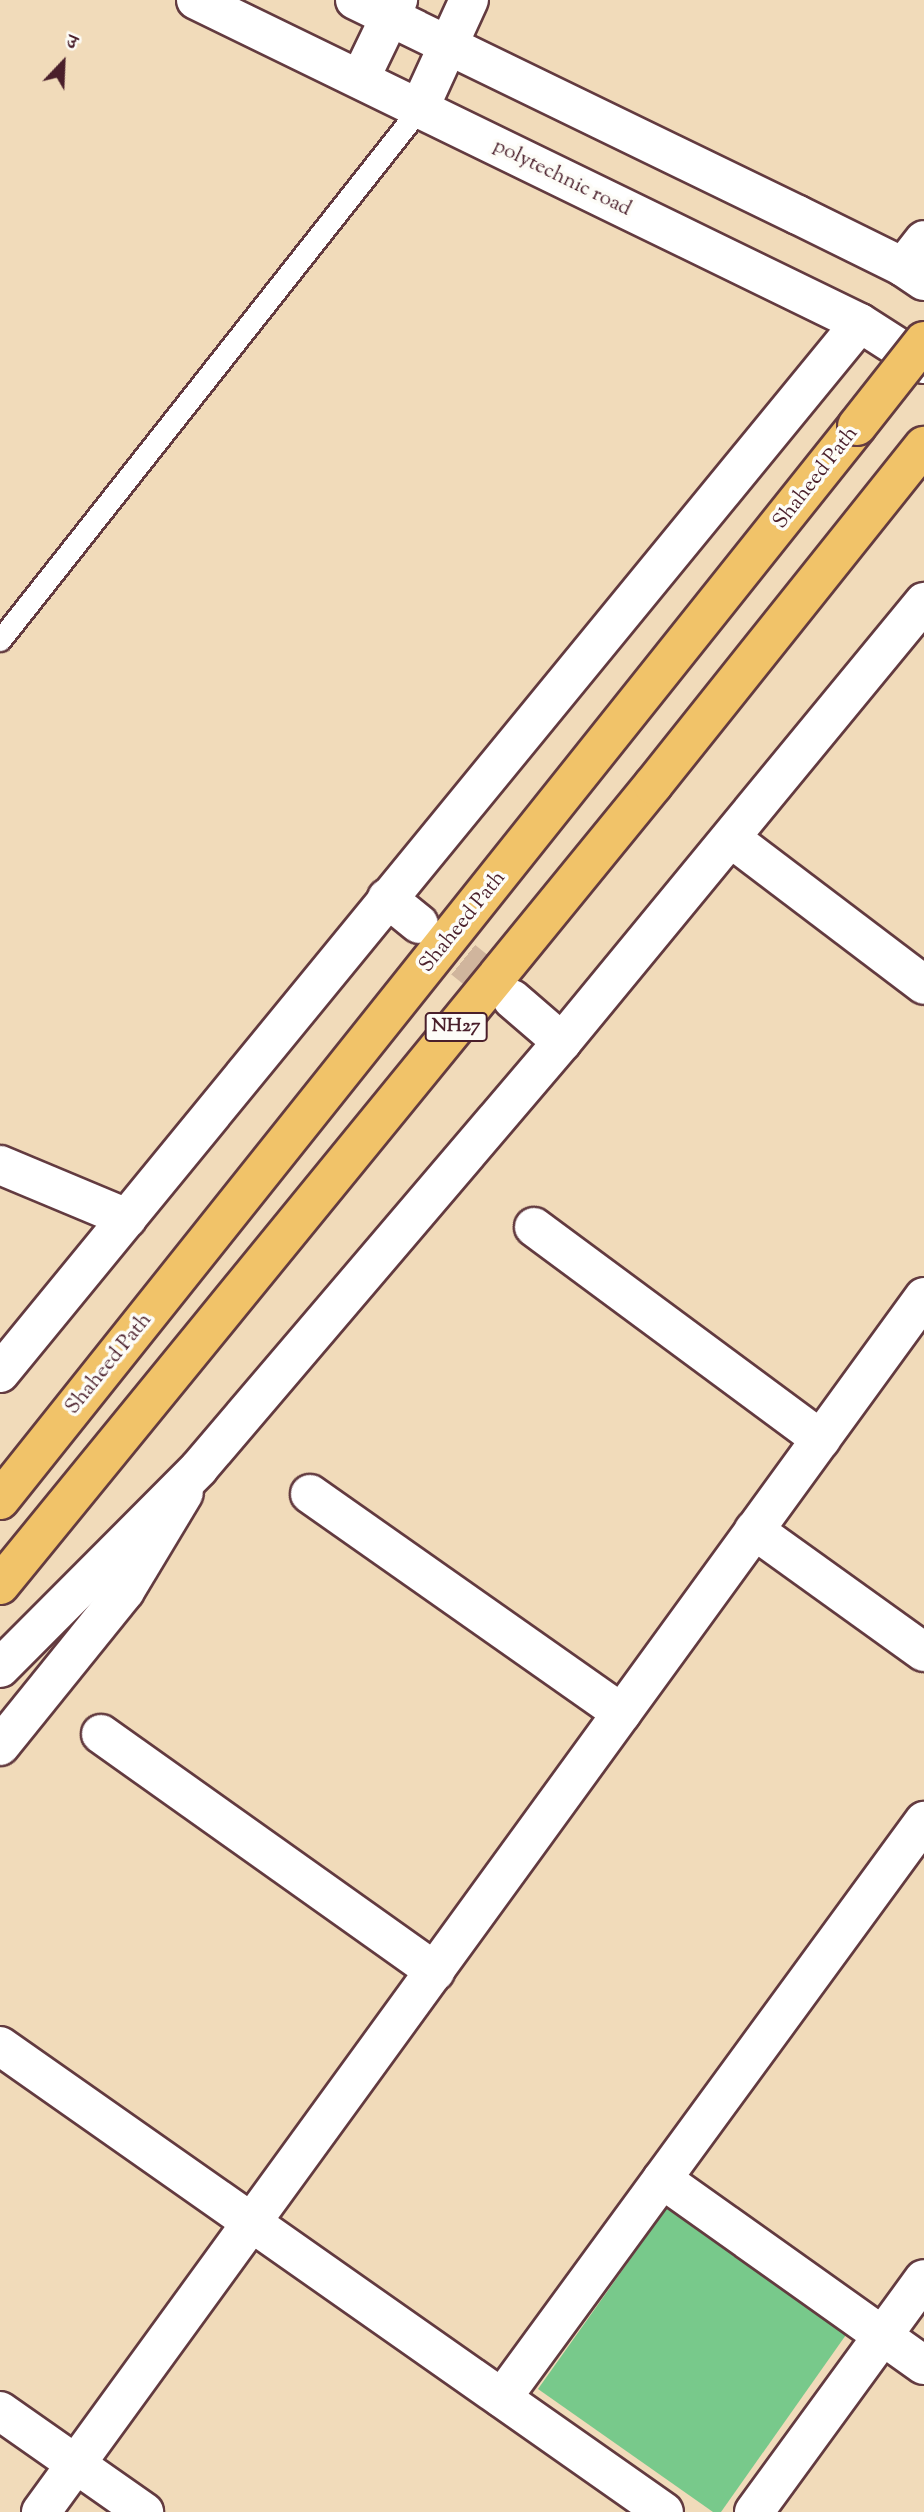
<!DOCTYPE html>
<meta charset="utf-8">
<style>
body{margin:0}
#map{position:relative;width:924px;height:2512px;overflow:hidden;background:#f1dbba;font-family:"Sorts Mill Goudy","Noto Serif Devanagari",serif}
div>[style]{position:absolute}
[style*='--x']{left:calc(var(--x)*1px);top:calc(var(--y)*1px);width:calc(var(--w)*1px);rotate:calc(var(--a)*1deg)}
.green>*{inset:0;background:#78c98b}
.tertiary-tunnel>*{height:38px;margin-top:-19px;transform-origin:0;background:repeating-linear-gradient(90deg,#d0b59d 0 38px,transparent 0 57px)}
.roads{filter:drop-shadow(2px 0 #633b40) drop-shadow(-2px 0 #633b40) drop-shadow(0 2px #633b40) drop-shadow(0 -2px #633b40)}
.service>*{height:21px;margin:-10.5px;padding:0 10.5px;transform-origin:10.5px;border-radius:10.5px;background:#fff}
.minor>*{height:38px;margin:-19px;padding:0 19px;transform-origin:19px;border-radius:19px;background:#fff}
.tertiary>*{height:38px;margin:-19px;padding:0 19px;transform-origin:19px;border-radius:19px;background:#fff}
.trunk>*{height:38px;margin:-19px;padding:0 19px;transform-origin:19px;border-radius:19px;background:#f1c369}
.bridges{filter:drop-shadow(2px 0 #633b40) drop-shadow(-2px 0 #633b40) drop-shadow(0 2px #633b40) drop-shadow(0 -2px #633b40)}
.trunk-bridge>*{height:38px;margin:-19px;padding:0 19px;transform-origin:19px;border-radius:19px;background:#f1c369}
span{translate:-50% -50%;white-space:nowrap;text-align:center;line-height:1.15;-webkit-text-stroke:7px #fdfcf7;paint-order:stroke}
.shield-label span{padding:2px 5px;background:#fdfcf7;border:2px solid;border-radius:5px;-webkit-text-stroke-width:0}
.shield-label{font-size:19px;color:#4a1f2b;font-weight:700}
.street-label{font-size:21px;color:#4a1f2b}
.north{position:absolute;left:28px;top:28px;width:70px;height:70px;-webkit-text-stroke:5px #fdfcf7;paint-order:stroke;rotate:23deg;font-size:19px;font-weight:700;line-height:28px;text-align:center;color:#4a1f2b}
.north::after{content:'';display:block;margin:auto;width:24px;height:32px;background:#4a1f2b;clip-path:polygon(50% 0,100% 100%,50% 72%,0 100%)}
</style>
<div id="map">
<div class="green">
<div style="clip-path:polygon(668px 2206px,848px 2332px,721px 2512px,713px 2512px,538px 2389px)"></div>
</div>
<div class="tertiary-tunnel">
<div style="--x:419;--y:924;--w:119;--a:38.9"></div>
</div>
<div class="roads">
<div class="service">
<div style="--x:0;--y:640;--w:676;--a:-51.72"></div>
</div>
<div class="minor">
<div style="--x:360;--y:79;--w:88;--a:-64.3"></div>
<div style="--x:419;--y:109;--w:120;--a:-65.4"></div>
<div style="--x:732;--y:839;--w:241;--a:37.2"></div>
<div style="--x:0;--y:1165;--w:138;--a:22.7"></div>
<div style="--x:534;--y:1227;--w:357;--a:36.5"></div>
<div style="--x:310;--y:1494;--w:381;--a:35.1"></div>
<div style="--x:754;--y:1530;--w:209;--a:35.7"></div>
<div style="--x:101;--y:1734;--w:410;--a:35.4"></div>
<div style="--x:0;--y:1746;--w:199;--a:-51.1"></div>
<div style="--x:125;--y:1591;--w:114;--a:-59"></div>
<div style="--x:0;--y:2046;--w:811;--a:35.06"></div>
<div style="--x:662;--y:2179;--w:321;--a:35.4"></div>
<div style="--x:502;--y:2398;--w:715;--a:-53.82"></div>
<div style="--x:0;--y:2411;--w:176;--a:35"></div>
<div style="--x:41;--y:2512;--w:1502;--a:-53.99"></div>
<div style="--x:754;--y:2512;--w:288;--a:-53.9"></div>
</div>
<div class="tertiary">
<div style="--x:196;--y:0;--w:738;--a:25.94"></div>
<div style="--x:860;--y:323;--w:76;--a:32.6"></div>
<div style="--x:355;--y:0;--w:492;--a:25.9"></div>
<div style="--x:798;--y:215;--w:117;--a:26.3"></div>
<div style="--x:903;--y:267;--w:25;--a:34"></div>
<div style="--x:903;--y:267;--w:34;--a:-52"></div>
<div style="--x:387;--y:898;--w:41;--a:39.1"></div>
<div style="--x:512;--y:999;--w:66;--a:40.7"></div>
<div style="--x:0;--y:1373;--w:1357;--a:-50.68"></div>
<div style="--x:0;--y:1668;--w:282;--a:-45.1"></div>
<div style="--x:199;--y:1468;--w:560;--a:-49.57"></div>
<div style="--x:562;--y:1042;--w:570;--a:-50.55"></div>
</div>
<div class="trunk">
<div style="--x:0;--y:1500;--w:1374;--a:-51.41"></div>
<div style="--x:0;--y:1585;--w:1033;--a:-50.78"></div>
<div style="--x:653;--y:785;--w:434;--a:-51.4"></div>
</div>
</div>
<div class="bridges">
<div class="trunk-bridge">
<div style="--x:857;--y:426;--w:108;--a:-51.8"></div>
</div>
</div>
<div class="shield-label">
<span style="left:456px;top:1027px">NH27</span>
</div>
<div class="street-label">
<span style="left:562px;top:178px;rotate:26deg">polytechnic road</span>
<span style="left:816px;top:478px;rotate:-52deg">Shaheed Path</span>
<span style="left:463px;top:922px;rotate:-51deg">Shaheed Path</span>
<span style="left:109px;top:1364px;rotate:-51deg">Shaheed Path</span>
</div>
<div class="north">उ</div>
</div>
